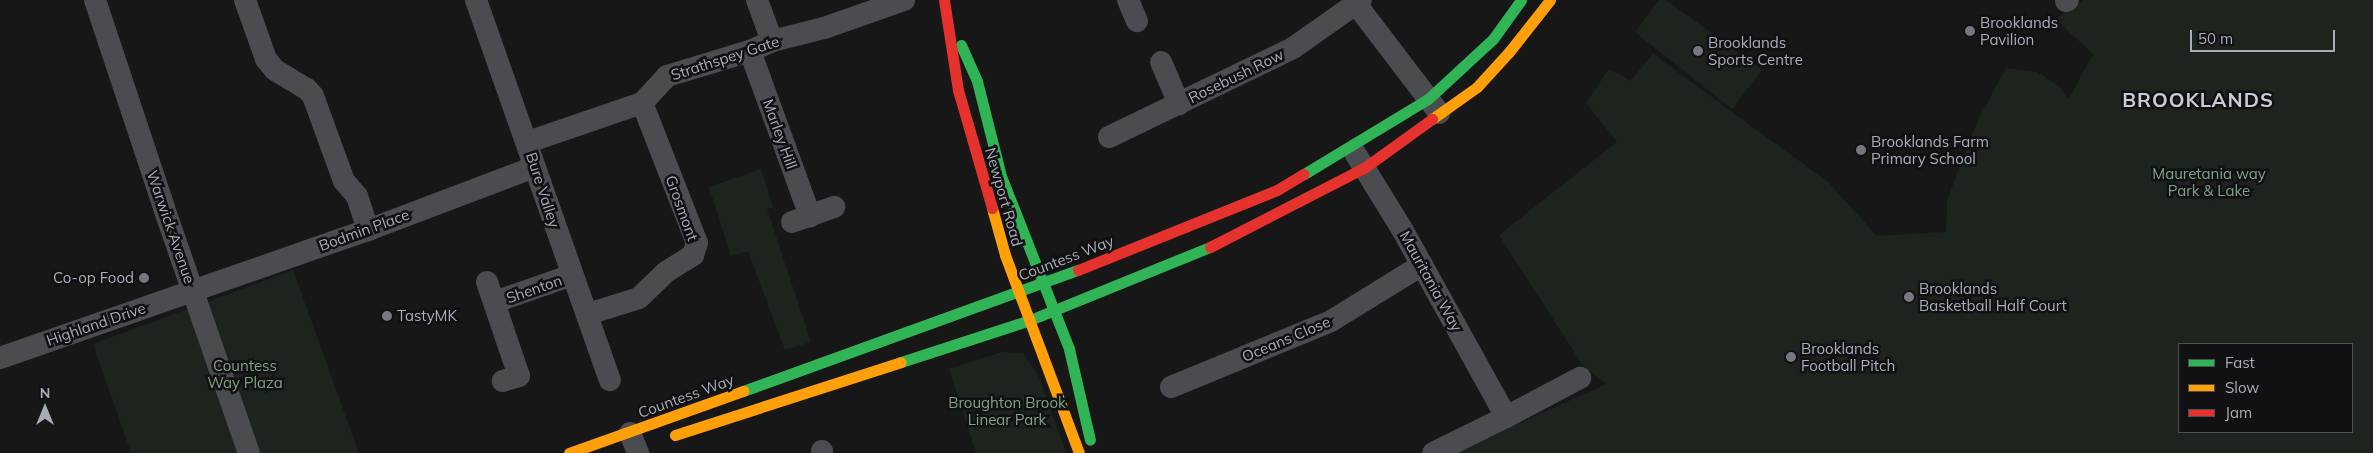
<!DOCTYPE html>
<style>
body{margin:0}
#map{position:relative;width:2373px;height:453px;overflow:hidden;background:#171717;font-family:Mulish,sans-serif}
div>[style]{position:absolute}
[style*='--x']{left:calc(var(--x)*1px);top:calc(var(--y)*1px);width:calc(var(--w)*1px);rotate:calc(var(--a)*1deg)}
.green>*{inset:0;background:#1d241e}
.street>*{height:22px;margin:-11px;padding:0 11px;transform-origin:11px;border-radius:11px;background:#4b4c50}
.fast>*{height:11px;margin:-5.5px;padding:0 5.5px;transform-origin:5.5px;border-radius:5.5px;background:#30b455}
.slow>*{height:11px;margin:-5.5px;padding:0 5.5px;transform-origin:5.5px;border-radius:5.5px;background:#ff9f0a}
.jam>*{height:11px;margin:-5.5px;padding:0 5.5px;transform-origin:5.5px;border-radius:5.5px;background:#e5322d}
.dots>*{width:14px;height:14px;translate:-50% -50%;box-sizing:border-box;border:2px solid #111113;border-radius:50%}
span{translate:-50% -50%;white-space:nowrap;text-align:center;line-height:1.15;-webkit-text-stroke:5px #111113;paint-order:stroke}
.poi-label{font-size:15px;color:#a8adb8}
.left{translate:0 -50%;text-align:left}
.right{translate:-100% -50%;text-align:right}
.street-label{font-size:15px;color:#a8adb8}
.park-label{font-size:15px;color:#7fa381}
.district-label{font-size:20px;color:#c9ccd4;font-weight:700;letter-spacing:1px}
.legend{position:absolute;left:2178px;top:343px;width:175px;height:90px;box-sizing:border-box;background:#111113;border:1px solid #4d4f55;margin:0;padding:6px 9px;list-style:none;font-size:15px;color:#a8adb8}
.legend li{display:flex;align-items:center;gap:10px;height:25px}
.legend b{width:25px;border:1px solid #4d4f55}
.north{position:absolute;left:20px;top:383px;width:50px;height:50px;-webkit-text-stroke:4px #111113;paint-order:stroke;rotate:0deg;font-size:14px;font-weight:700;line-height:20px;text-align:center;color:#a8adb8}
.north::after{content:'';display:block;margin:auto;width:18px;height:22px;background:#a8adb8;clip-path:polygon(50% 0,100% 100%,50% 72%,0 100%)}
.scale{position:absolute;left:2190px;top:30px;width:145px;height:22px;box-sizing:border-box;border:2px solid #a8adb8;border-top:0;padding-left:6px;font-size:15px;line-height:18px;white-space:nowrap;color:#a8adb8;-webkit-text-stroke:4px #111113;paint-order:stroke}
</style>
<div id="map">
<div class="green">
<div style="clip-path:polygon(1659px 0,1666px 0,1762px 70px,1732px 109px,1635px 32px)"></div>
<div style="clip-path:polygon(evenodd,2084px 0,2373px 0,2373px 453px,1454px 453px,1606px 384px,1582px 364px,1499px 235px,1617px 142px,1586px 103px,1609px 69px,1630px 81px,1653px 54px,1828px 182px,1877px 236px,1946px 232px,1947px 200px,1978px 120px,2006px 68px,2037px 72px,2059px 86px,2068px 100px,2093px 54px,2055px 19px,2084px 0,2179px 344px,2352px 344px,2352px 432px,2179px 432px,2179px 344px)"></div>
<div style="clip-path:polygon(761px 169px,773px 207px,767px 209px,811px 342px,785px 350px,748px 251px,731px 256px,709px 187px)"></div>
<div style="clip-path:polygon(293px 270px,359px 453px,131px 453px,93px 344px)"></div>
<div style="clip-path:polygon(1002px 352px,1023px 353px,1039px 377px,1066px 453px,976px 453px,949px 369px)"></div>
</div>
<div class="street">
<div style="--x:95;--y:0;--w:219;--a:71.6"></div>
<div style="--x:164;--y:208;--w:259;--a:70.9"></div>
<div style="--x:245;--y:0;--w:63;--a:70.4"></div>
<div style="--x:266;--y:59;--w:14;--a:51"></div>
<div style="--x:275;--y:70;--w:37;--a:31"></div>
<div style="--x:307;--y:89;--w:9;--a:49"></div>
<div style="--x:313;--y:96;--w:90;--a:70"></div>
<div style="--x:344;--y:181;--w:20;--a:49"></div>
<div style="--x:357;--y:196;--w:36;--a:72"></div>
<div style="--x:476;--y:0;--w:403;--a:70.6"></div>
<div style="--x:757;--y:0;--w:44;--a:69.9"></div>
<div style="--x:1128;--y:0;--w:23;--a:67"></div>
<div style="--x:1353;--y:0;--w:142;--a:52.7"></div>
<div style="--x:2066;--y:1;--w:2;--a:-27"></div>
<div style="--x:750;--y:51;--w:176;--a:70"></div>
<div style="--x:1161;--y:62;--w:46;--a:66.8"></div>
<div style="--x:1109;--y:137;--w:204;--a:-25.8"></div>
<div style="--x:1293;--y:48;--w:83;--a:-35.2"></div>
<div style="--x:528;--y:142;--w:120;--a:-18.9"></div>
<div style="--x:642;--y:103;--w:37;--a:-47"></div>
<div style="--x:667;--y:76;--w:87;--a:-16.8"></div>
<div style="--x:750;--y:51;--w:24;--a:-24"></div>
<div style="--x:772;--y:41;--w:54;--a:-14"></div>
<div style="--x:824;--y:28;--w:85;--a:-19.3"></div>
<div style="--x:1355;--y:153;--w:89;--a:58.3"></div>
<div style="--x:1402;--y:229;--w:215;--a:61"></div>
<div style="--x:1506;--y:417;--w:81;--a:153.7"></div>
<div style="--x:792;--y:222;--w:45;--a:-19.7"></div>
<div style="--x:487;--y:282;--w:99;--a:71.2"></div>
<div style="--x:519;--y:376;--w:17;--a:163"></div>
<div style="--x:495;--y:302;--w:82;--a:-19.3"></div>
<div style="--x:588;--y:314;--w:53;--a:-17.4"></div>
<div style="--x:639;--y:298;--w:37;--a:-44"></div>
<div style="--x:666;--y:272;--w:32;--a:-32"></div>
<div style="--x:693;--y:255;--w:13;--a:-72"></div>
<div style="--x:697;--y:243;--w:150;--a:-111.4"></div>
<div style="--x:0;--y:358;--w:390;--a:-19.2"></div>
<div style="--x:368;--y:230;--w:178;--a:-20.7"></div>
<div style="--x:1171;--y:387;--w:173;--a:-22.4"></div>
<div style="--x:1331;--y:321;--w:107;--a:-31.6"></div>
<div style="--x:1506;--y:417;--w:84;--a:-27.8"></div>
<div style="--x:630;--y:433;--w:22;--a:68"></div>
<div style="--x:822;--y:451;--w:2;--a:90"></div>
</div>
<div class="fast">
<div style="--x:961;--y:45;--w:39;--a:66"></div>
<div style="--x:977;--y:81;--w:98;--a:75.8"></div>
<div style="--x:1001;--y:176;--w:186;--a:68.5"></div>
<div style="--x:1069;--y:349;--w:93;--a:77"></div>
<div style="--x:1304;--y:174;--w:145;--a:-31.2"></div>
<div style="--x:1428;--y:99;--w:88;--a:-42.7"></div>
<div style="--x:1493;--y:39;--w:48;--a:-54.3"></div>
<div style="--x:901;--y:362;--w:136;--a:-18"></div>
<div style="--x:1030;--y:320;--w:194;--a:-22.1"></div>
<div style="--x:743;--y:391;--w:356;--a:-19.9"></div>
</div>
<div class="slow">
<div style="--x:1432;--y:119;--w:55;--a:-35.4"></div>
<div style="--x:1477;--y:87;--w:47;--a:-47.6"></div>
<div style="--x:1509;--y:52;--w:66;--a:-51.7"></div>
<div style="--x:992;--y:208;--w:49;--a:74.5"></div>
<div style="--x:1005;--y:255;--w:211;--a:69.5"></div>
<div style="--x:675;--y:435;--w:237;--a:-17.9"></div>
<div style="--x:569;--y:453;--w:185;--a:-19.6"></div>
</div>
<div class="jam">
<div style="--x:944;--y:0;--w:91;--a:81.2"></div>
<div style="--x:958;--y:90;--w:123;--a:73.9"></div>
<div style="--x:1210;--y:247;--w:173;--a:-27.2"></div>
<div style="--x:1364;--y:168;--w:84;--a:-35.8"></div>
<div style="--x:1078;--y:270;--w:214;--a:-21.9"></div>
<div style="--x:1277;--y:190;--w:31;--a:-31"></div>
</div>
<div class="dots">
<div style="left:1970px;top:31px;background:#757880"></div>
<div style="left:1698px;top:51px;background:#757880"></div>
<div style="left:1861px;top:150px;background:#757880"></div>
<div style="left:144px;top:278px;background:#757880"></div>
<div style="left:1909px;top:297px;background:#757880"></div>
<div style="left:387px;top:316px;background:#757880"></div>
<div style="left:1791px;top:357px;background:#757880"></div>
</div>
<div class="poi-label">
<span class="left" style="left:1980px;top:31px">Brooklands<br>Pavilion</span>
<span class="left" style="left:1708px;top:51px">Brooklands<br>Sports Centre</span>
<span class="left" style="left:1871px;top:150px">Brooklands Farm<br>Primary School</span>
<span class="right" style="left:134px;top:278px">Co-op Food</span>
<span class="left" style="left:1919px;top:297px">Brooklands<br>Basketball Half Court</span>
<span class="left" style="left:397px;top:316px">TastyMK</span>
<span class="left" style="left:1801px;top:357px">Brooklands<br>Football Pitch</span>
</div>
<div class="street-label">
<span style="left:725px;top:58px;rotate:-18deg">Strathspey Gate</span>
<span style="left:1236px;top:76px;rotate:-26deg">Rosebush Row</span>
<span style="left:780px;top:134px;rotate:70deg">Marley Hill</span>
<span style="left:543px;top:190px;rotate:72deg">Bure Valley</span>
<span style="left:1004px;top:197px;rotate:74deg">Newport Road</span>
<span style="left:682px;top:208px;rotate:70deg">Grosmont</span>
<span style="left:171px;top:227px;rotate:71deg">Warwick Avenue</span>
<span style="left:364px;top:230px;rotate:-20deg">Bodmin Place</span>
<span style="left:1066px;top:258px;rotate:-21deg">Countess Way</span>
<span style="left:1431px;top:281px;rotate:61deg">Mauritania Way</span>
<span style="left:534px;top:289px;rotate:-19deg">Shenton</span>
<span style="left:96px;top:324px;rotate:-19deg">Highland Drive</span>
<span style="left:1286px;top:339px;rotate:-23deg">Oceans Close</span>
<span style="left:686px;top:396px;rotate:-20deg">Countess Way</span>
</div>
<div class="park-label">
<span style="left:2209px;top:182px">Mauretania way<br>Park &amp; Lake</span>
<span style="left:245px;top:374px">Countess<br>Way Plaza</span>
<span style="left:1007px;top:411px">Broughton Brook<br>Linear Park</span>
</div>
<div class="district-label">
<span style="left:2198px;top:99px">BROOKLANDS</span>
</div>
<ul class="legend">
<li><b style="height:6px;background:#30b455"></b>Fast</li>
<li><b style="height:6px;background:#ff9f0a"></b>Slow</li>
<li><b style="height:6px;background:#e5322d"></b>Jam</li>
</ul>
<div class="north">N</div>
<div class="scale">50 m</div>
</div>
